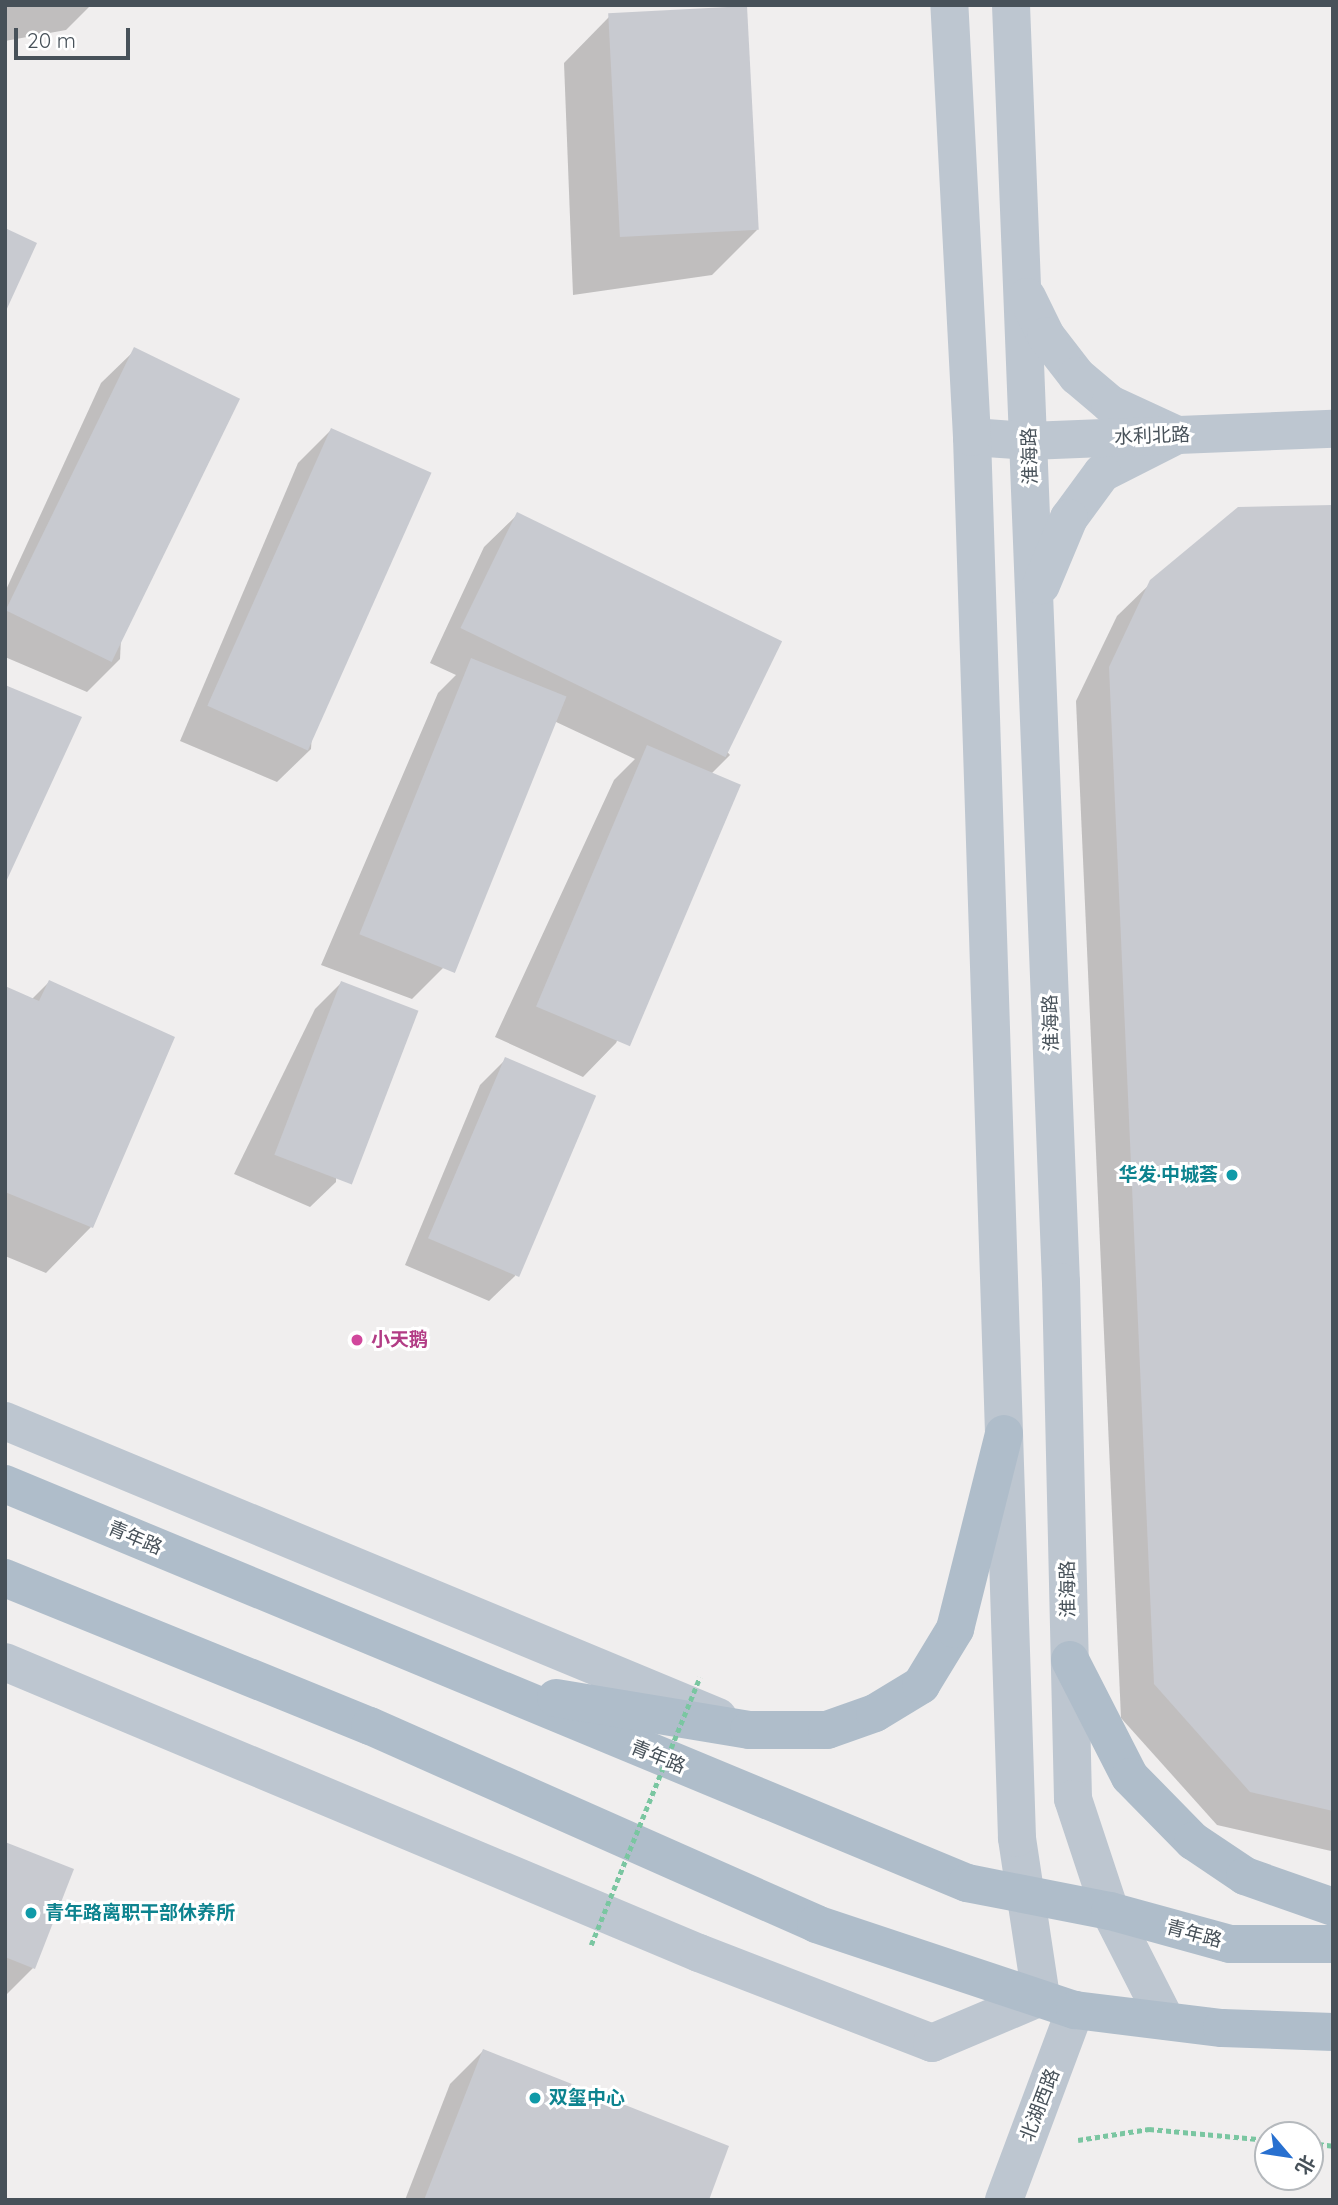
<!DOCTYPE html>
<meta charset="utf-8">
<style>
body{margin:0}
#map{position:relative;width:1338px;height:2205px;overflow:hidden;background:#f0eeee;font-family:Quicksand,"Noto Sans SC",sans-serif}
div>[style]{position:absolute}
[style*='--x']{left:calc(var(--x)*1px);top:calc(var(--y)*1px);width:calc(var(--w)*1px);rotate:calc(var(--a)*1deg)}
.shadow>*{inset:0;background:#0003}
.building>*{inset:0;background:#c8cad0;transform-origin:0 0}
.path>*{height:4.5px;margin-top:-2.25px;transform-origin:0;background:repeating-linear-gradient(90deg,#7ac6a1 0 5px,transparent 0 8.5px)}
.secondary>*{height:38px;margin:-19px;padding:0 19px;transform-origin:19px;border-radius:19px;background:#bdc6d0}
.primary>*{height:38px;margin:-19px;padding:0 19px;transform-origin:19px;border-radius:19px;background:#afbdca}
.path-bridge>*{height:4.5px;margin-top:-2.25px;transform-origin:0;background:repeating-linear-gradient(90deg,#7ac6a1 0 5px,transparent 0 8.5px)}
.dots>*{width:19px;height:19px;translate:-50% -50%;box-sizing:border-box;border:4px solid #fff;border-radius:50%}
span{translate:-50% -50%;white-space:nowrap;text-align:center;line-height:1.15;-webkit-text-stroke:6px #fff;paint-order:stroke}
.street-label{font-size:19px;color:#475159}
.culture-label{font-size:19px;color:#0d838f;font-weight:700}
.right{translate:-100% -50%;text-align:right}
.left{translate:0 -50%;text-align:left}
.hotel-label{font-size:19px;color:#b23c85;font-weight:700}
.frame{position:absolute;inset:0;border:7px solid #475159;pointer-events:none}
.north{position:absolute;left:1254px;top:2121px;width:70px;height:70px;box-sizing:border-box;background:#fff;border:2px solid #b5b9bd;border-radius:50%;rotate:119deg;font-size:19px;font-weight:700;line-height:28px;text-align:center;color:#475159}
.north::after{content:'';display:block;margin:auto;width:24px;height:32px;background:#2870d0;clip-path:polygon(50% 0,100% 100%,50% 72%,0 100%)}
.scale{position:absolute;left:14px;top:28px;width:116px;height:32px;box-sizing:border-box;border:4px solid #475159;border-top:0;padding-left:9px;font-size:21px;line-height:24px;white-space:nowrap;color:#475159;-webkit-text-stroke:5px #fff;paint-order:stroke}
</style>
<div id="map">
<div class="shadow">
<div style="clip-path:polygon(5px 5px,91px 5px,66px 30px,5px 41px)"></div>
<div style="clip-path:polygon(609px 17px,757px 230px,712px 275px,573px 295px,564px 63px)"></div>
<div style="clip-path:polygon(135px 350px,120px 659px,87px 692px,5px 657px,5px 592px,101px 383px)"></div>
<div style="clip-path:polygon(331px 430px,311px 749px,277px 782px,180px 741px,298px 463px)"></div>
<div style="clip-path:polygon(1333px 507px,1333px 1851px,1331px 1851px,1217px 1825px,1121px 1718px,1076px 701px,1117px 616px,1152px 582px)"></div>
<div style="clip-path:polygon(518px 514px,730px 755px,711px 774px,739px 786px,616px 1043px,583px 1077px,495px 1037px,614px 780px,635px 759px,554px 721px,446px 965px,412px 999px,321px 965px,438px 693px,456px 675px,430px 663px,484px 547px)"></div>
<div style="clip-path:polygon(49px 982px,91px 1227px,46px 1273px,5px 1256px,5px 988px,32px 999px)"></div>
<div style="clip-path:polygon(341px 983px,336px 1182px,310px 1207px,234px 1174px,315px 1009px)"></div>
<div style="clip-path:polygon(506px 1059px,515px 1276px,489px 1301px,405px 1265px,480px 1085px)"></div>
<div style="clip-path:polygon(5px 1844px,33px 1968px,5px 1996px)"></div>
<div style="clip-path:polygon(483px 2051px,707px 2200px,405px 2200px,450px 2084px)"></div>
</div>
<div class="building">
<div style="left:747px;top:6px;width:224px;height:139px;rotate:87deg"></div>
<div style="clip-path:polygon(5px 228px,37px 243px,5px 313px)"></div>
<div style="left:134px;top:347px;width:118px;height:293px;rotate:26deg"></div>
<div style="left:331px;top:428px;width:110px;height:304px;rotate:24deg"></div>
<div style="clip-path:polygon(1333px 505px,1333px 1811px,1250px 1792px,1154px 1684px,1109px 667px,1150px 580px,1238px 507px)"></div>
<div style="left:517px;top:512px;width:295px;height:129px;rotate:26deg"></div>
<div style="left:471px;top:658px;width:103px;height:298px;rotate:22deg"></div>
<div style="clip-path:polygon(5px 685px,82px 717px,5px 884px)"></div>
<div style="left:647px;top:745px;width:102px;height:284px;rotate:23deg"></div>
<div style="clip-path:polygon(49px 980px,175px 1037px,93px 1228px,5px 1192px,5px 986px,39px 1001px)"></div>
<div style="left:341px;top:981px;width:83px;height:186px;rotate:21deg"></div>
<div style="left:505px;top:1057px;width:99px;height:197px;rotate:23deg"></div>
<div style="clip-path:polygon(5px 1842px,74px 1869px,35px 1969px,5px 1957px)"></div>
<div style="clip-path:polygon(483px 2049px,729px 2146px,709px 2200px,424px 2200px)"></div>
</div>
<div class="path">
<div style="--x:1078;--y:2140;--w:72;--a:-8.8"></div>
<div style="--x:1149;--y:2129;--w:120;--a:5.3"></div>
<div style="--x:1310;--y:2143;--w:23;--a:7"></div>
</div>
<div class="secondary">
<div style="--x:1011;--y:5;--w:1278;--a:87.76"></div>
<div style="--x:1061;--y:1282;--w:517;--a:88.67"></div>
<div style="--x:1073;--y:1799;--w:118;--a:71.7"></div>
<div style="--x:1110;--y:1911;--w:123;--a:63"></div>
<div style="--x:1027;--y:297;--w:43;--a:64"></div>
<div style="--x:1046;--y:336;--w:51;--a:52.2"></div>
<div style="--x:1077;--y:376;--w:43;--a:40.3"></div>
<div style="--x:1110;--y:404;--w:74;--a:24.8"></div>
<div style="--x:1177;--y:435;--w:84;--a:153.1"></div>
<div style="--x:1102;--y:473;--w:56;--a:126.3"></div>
<div style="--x:1069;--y:518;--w:73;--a:112.7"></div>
<div style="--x:972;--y:437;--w:57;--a:4"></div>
<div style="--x:1029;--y:441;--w:304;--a:-2.3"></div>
<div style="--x:5;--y:1421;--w:772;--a:22.55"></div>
<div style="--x:5;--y:1662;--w:753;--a:22.75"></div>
<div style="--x:699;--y:1953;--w:250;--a:21.1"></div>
<div style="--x:932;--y:2043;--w:118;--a:-22.9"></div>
<div style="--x:1041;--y:1997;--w:161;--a:-98.6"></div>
<div style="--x:1017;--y:1838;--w:1402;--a:-91.84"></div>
<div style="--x:972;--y:437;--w:433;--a:-93"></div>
<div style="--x:1004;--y:2200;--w:203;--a:-69.5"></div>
</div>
<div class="primary">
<div style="--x:5;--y:1484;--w:1041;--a:22.53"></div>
<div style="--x:967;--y:1883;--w:146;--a:11.1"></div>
<div style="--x:1110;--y:1911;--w:124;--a:15.4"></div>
<div style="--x:1230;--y:1944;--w:103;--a:0"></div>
<div style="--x:5;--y:1578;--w:394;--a:22.1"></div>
<div style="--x:370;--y:1726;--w:488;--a:23.9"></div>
<div style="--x:816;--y:1924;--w:273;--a:18.4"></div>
<div style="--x:1075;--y:2010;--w:148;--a:7"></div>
<div style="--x:1222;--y:2028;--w:111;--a:2.1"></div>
<div style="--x:1070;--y:1660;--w:131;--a:62.9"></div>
<div style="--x:1130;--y:1777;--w:90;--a:45.5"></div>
<div style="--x:1193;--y:1841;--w:63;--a:33.9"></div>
<div style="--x:1245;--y:1876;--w:93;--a:19.4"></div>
<div style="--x:556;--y:1698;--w:196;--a:9.4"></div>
<div style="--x:749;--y:1730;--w:78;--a:0"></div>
<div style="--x:827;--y:1730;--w:51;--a:-19.5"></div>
<div style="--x:875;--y:1713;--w:54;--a:-31.3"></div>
<div style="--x:921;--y:1685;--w:66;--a:-58.7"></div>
<div style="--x:955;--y:1629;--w:201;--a:-75.9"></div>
</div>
<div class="path-bridge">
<div style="--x:591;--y:1945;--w:289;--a:-67.9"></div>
</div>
<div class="dots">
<div style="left:1232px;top:1175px;background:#0f9aa8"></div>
<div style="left:357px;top:1340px;background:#d1479c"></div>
<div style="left:31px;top:1913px;background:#0f9aa8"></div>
<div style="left:535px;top:2098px;background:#0f9aa8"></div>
</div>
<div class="street-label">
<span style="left:1152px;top:436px;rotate:-2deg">水利北路</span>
<span style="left:1030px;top:456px;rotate:-92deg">淮海路</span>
<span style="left:1051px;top:1023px;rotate:-92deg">淮海路</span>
<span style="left:135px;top:1538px;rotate:23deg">青年路</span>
<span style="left:1068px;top:1589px;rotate:-91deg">淮海路</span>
<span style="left:658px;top:1757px;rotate:22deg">青年路</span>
<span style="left:1194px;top:1934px;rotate:15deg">青年路</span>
<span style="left:1040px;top:2105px;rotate:-69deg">北湖西路</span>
</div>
<div class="culture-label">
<span class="right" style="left:1218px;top:1175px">华发·中城荟</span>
<span class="left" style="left:45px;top:1913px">青年路离职干部休养所</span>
<span class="left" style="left:549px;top:2098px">双玺中心</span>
</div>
<div class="hotel-label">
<span class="left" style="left:371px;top:1340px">小天鹅</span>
</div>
<div class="frame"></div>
<div class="north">北</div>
<div class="scale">20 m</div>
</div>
